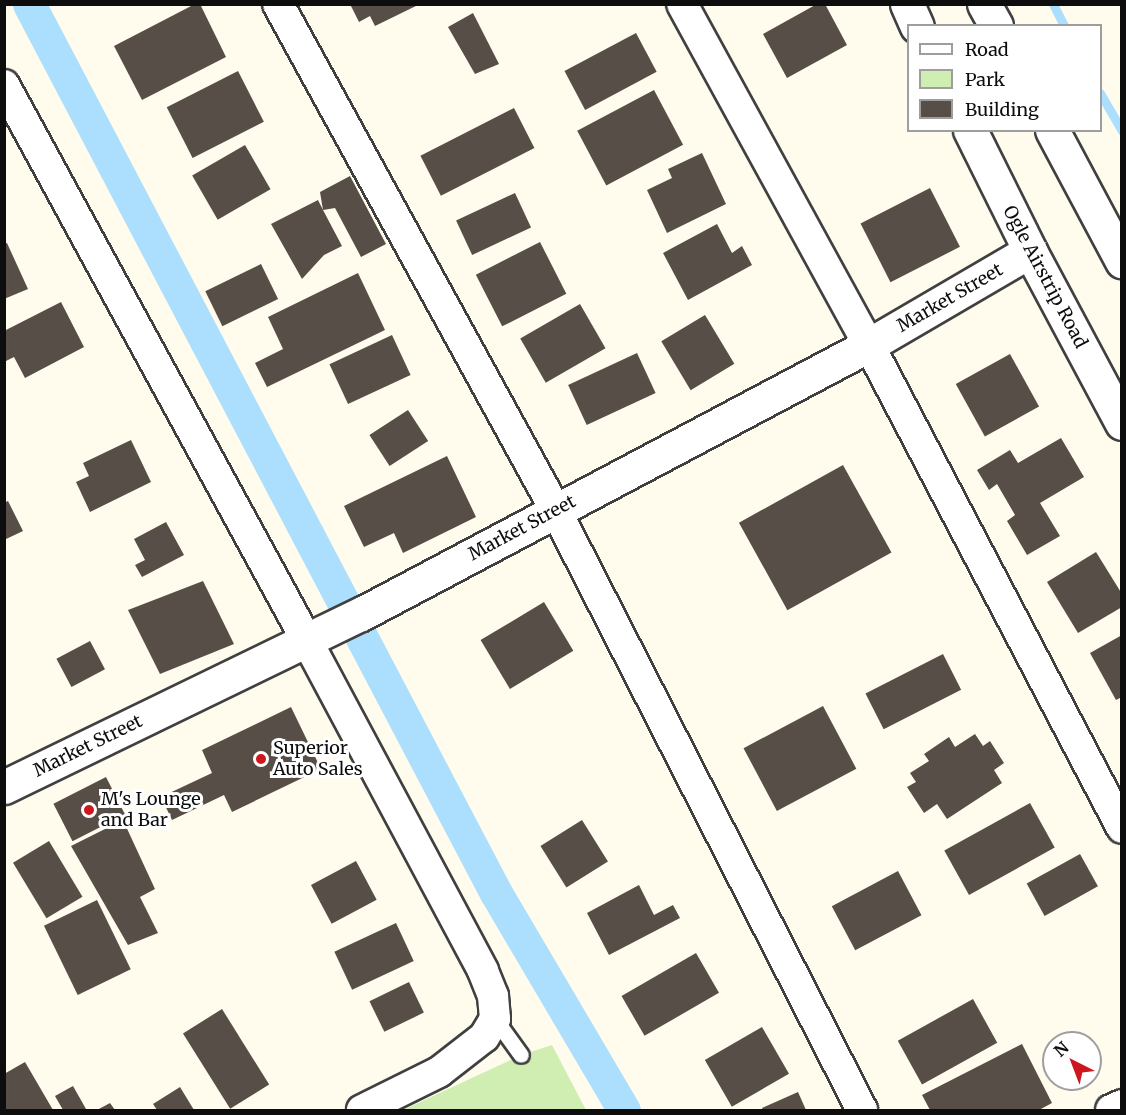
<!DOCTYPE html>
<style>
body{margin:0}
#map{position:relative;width:1126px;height:1115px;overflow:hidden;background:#fffced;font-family:Merriweather,serif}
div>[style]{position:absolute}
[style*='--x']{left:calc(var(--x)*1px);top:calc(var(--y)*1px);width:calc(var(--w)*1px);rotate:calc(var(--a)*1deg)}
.green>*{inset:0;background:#d1eeb2}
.stream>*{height:9px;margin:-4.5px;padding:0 4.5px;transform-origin:4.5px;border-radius:4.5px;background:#acdefd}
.canal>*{height:33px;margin:-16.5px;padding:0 16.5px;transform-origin:16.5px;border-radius:16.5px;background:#acdefd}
.building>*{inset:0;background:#574e48;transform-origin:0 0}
.roads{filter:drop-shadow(2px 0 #404040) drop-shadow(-2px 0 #404040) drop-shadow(0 2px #404040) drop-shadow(0 -2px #404040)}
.service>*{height:15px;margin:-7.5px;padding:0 7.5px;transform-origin:7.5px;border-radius:7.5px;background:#fff}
.minor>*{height:30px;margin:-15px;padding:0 15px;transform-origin:15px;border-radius:15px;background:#fff}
.tertiary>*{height:33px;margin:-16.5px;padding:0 16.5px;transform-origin:16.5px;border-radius:16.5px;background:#fff}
.dots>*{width:16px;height:16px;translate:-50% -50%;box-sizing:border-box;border:3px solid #fff;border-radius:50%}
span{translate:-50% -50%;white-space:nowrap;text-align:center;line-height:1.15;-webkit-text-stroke:6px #fff;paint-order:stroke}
.street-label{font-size:18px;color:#0d0d0d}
.poi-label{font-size:18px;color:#0d0d0d}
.left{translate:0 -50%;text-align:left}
.frame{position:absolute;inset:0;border:6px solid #0d0d0d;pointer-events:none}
.legend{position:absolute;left:907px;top:24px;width:195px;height:108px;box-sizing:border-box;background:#fff;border:2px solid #9e9e9e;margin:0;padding:8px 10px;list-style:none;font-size:18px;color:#0d0d0d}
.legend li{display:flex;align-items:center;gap:12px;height:30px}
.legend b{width:30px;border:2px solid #9e9e9e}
.north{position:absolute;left:1042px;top:1031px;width:60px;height:60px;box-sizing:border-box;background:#fff;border:2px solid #9e9e9e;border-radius:50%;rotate:318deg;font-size:16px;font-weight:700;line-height:24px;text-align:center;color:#0d0d0d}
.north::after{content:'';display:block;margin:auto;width:21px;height:27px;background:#cd161e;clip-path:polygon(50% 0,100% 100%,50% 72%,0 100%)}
</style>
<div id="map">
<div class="green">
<div style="clip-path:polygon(552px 1045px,586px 1110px,403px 1110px,521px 1055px)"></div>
</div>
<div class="stream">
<div style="--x:1053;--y:4;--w:25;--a:63"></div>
<div style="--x:1100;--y:93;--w:44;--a:59.9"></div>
</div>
<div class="canal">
<div style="--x:29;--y:4;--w:1004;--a:62.29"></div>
<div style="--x:496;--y:893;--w:252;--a:59.5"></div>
</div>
<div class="building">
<div style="clip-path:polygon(195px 4px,200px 4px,226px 57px,142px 100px,114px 46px)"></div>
<div style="clip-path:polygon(350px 4px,420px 4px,375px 26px,370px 16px,359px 22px)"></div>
<div style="clip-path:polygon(817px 4px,825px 4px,847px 45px,787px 78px,763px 34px)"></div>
<div style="clip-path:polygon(473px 13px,499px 64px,475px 74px,448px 27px)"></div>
<div style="left:636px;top:33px;width:44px;height:81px;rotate:62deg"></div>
<div style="left:238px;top:71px;width:57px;height:80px;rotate:63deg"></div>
<div style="left:654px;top:90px;width:62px;height:87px;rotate:62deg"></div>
<div style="left:514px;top:108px;width:45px;height:105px;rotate:63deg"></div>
<div style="left:245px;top:145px;width:51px;height:61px;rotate:60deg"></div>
<div style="clip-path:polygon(702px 153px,726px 204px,667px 233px,647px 190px,672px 178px,668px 169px)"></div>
<div style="clip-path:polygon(350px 176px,386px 244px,361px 257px,335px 208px,323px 210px,342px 246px,324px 255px,302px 279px,271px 224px,318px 200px,323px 210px,320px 192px)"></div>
<div style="left:930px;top:188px;width:66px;height:78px;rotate:63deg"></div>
<div style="left:515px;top:193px;width:38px;height:65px;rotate:65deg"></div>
<div style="clip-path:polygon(717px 224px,732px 253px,742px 246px,752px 265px,688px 300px,663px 253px)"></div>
<div style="left:540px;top:242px;width:58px;height:72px;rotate:63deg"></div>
<div style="clip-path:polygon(7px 243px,28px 289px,4px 299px,4px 244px)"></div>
<div style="left:261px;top:264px;width:39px;height:62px;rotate:64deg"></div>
<div style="clip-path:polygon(358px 273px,385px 330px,267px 387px,255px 363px,283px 349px,268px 317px)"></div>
<div style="clip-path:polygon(61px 302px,84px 347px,25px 378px,14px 357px,4px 362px,4px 331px)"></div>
<div style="left:580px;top:304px;width:51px;height:69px;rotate:60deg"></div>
<div style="left:705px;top:315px;width:57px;height:51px;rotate:59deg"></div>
<div style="left:392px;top:335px;width:44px;height:69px;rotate:65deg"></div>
<div style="left:637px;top:353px;width:44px;height:76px;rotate:65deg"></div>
<div style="left:1010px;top:354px;width:60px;height:62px;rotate:61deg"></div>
<div style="left:408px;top:410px;width:37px;height:46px;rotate:57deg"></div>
<div style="clip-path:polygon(1061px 438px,1084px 477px,1040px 503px,1060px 536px,1027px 555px,1007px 521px,1015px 515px,997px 484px,989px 490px,977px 470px,1010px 450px,1018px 463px)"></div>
<div style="clip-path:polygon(131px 440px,151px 482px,90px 512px,76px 482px,89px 476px,83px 463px)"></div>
<div style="clip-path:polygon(447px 456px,476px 517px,403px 553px,394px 533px,364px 547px,344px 506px)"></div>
<div style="left:843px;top:465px;width:100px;height:119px;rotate:61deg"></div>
<div style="clip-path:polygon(8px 501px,23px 531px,4px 540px,4px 503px)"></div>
<div style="clip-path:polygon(166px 522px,184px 555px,142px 577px,135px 565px,145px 560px,134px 539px)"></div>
<div style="clip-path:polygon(1096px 552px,1122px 594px,1122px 607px,1078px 633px,1047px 582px)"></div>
<div style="clip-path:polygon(203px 581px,234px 644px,160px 674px,128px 610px)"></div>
<div style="left:544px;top:602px;width:57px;height:74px;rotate:59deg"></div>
<div style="clip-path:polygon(1122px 635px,1122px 697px,1116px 700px,1090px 653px)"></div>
<div style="left:90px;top:641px;width:32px;height:38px;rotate:62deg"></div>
<div style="left:943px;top:654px;width:40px;height:87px;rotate:63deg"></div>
<div style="left:823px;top:706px;width:71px;height:90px;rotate:62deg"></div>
<div style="clip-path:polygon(291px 707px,321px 769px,232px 812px,224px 795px,172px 820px,161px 797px,212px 773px,202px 750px)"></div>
<div style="clip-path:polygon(975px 734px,983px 746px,990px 741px,1004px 763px,994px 770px,1002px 783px,947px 819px,937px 804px,924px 813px,907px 787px,916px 782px,910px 773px,929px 761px,924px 754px,949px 737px,955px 747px)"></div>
<div style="left:106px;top:777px;width:42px;height:59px;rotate:63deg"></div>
<div style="left:1030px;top:803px;width:51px;height:98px;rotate:61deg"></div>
<div style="clip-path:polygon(123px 820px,155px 889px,140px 897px,158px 933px,128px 945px,71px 846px)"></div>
<div style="left:582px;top:820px;width:49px;height:49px;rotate:58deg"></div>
<div style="left:49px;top:841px;width:65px;height:42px;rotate:59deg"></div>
<div style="left:1080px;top:854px;width:37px;height:61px;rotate:61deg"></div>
<div style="left:356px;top:861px;width:44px;height:51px;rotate:62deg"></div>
<div style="left:898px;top:871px;width:50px;height:75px;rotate:62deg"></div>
<div style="clip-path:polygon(639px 885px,654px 915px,673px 905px,680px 918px,609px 955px,587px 913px)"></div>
<div style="left:97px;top:900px;width:77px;height:59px;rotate:64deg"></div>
<div style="left:396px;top:923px;width:42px;height:68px;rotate:65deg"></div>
<div style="left:696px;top:953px;width:46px;height:86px;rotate:60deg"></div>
<div style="left:409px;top:982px;width:34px;height:44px;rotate:64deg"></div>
<div style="left:973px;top:999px;width:50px;height:86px;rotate:61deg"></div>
<div style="left:222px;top:1009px;width:89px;height:46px;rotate:58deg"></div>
<div style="left:762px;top:1027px;width:54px;height:66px;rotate:60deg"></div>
<div style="clip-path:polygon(1022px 1044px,1052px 1103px,1039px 1110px,930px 1110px,922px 1095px)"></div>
<div style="clip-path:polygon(25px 1062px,53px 1110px,4px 1110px,4px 1074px)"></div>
<div style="clip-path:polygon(73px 1086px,86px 1109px,84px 1110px,63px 1110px,55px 1096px)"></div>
<div style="clip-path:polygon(180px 1087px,194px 1110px,157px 1110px,153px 1104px)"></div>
<div style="clip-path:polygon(798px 1092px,806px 1110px,763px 1110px,762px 1108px)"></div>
<div style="clip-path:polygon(110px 1103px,115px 1110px,97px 1110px)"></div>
</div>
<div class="roads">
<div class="service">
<div style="--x:495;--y:1019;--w:44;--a:54.2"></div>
</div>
<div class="minor">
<div style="--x:278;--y:4;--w:576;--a:61.25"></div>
<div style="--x:555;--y:509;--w:675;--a:62.94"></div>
<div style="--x:682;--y:4;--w:389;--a:61.3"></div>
<div style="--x:869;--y:345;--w:545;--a:62.35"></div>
<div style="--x:4;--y:85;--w:631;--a:61.4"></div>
<div style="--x:306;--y:639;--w:376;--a:61.9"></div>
<div style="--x:483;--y:971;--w:27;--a:68"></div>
<div style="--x:493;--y:996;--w:23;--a:85"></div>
<div style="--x:495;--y:1019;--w:21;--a:121"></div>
<div style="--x:484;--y:1037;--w:57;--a:142.1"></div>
<div style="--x:439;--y:1072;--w:86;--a:153.7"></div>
<div style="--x:1111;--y:1110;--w:12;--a:-24"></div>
</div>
<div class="tertiary">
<div style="--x:907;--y:4;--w:24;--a:66"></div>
<div style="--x:984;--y:4;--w:25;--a:61"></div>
<div style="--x:970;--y:130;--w:135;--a:63.6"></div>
<div style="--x:1030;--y:251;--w:195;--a:61.9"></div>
<div style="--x:1052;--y:130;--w:149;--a:61.9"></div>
<div style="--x:4;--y:787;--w:397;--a:-25.9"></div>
<div style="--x:361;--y:614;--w:575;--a:-27.9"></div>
<div style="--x:869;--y:345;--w:186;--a:-30.3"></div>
</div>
</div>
<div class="dots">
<div style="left:261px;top:759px;background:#cd161e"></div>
<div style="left:89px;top:810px;background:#cd161e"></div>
</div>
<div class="street-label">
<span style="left:1045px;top:277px;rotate:62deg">Ogle Airstrip Road</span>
<span style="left:950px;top:298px;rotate:-30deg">Market Street</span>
<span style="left:522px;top:528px;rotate:-28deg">Market Street</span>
<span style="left:88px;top:746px;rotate:-26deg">Market Street</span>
</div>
<div class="poi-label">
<span class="left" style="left:273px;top:759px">Superior<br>Auto Sales</span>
<span class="left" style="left:101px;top:810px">M's Lounge<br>and Bar</span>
</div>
<div class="frame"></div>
<ul class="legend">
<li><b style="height:8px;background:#fff"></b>Road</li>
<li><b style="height:16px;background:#d1eeb2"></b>Park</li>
<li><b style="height:16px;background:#574e48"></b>Building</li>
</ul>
<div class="north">N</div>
</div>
